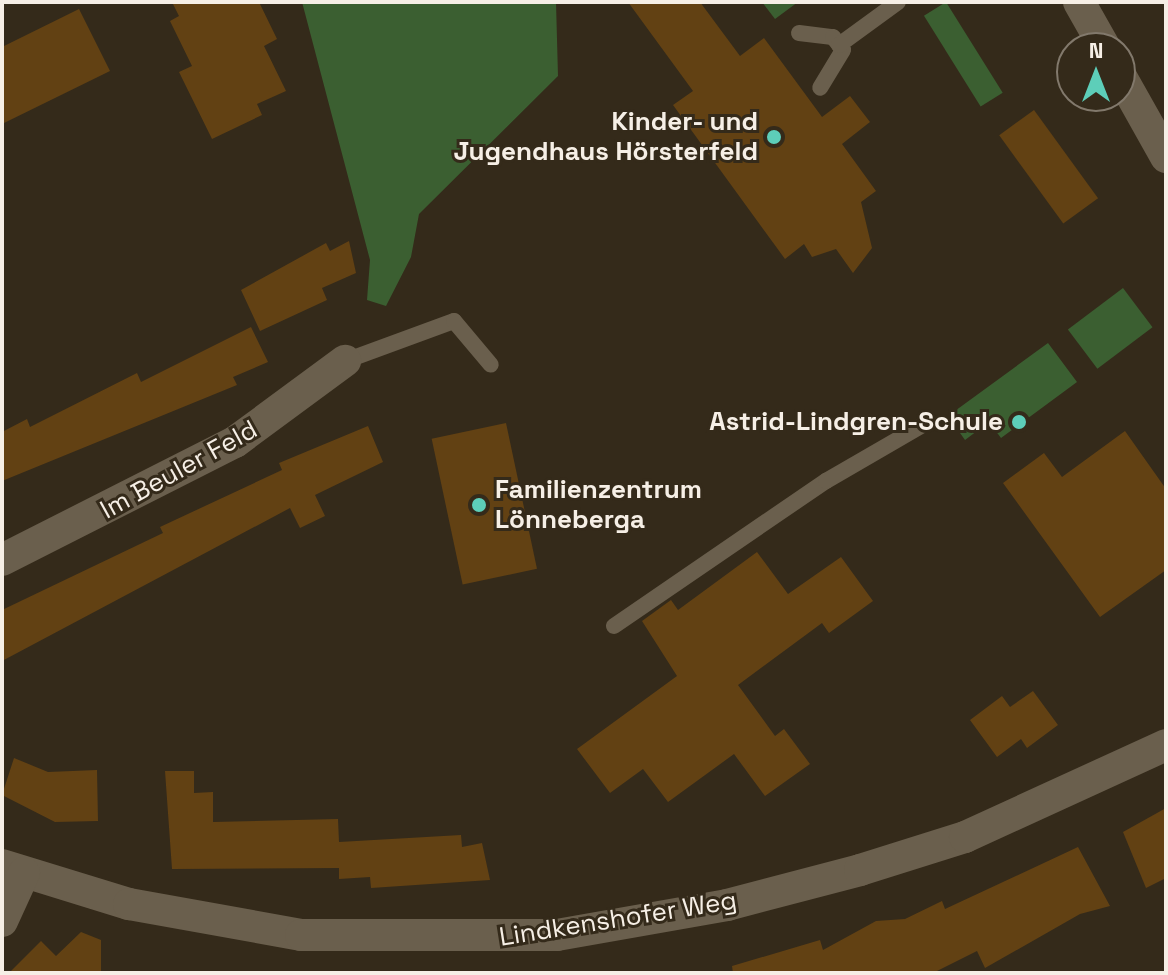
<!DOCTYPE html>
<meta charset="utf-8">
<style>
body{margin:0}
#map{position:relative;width:1168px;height:975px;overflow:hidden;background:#342a1a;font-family:"Space Grotesk",sans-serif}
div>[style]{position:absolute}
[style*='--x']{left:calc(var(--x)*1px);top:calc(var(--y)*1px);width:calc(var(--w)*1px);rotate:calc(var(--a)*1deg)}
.green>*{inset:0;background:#3b5f31;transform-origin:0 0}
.building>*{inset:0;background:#624113;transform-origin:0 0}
.service>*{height:16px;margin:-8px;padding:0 8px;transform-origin:8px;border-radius:8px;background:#6a5f4d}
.minor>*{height:32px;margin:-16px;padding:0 16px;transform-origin:16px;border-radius:16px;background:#6a5f4d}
.dots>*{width:22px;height:22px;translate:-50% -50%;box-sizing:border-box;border:4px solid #342a1a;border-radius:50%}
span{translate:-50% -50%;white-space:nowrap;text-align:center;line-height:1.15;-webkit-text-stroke:6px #342a1a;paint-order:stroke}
.poi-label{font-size:26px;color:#f6efe6;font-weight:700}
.right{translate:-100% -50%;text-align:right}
.left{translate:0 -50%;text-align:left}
.street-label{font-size:26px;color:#f6efe6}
.frame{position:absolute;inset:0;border:4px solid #f6efe6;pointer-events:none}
.north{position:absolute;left:1056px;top:32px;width:80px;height:80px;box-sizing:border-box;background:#342a1a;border:2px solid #82796c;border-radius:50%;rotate:0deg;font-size:22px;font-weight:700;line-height:32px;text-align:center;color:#f6efe6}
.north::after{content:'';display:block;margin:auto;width:28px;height:36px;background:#5dceb9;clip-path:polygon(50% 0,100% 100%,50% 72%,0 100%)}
</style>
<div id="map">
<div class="green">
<div style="clip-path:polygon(302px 2px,556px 2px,558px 76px,419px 214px,411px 257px,386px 306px,367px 300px,370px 260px)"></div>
<div style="clip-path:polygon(762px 2px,798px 2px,775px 19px)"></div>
<div style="left:946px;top:2px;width:107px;height:26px;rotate:58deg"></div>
<div style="left:1123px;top:288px;width:49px;height:69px;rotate:53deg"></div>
<div style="clip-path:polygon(1048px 343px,1077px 382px,1001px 438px,989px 422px,965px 440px,948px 416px)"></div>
</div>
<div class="building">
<div style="clip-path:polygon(172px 2px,259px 2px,277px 39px,264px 46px,286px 91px,257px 104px,262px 115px,212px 139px,179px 72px,192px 66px,170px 21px,179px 16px)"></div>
<div style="clip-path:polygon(628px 2px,700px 2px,740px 56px,764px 38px,822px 117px,850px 96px,870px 122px,842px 144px,876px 191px,861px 202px,872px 248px,853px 273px,836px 249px,812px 257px,804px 244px,785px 259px,673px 105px,693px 91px)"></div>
<div style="clip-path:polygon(79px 9px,110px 71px,2px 124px,2px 47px)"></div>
<div style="left:1034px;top:110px;width:109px;height:43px;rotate:54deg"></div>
<div style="clip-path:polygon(349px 241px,356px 273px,322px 288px,327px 300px,260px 331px,241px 290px,326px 243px,330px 251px)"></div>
<div style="clip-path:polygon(251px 327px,268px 362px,233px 377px,237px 385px,2px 481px,2px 432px,27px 419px,30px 427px,137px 373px,141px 382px)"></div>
<div style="left:506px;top:423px;width:149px;height:76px;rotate:78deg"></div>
<div style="clip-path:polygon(368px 426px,383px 462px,315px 495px,325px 516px,300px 528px,290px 508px,2px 661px,2px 610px,163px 533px,160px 527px,282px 470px,279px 463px)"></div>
<div style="clip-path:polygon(1125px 431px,1166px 489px,1166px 570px,1100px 617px,1003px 483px,1044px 453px,1062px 477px)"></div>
<div style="clip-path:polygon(757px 552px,788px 594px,841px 557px,873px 601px,829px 633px,822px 623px,738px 685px,775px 736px,784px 729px,810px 764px,765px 796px,734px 754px,668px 802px,643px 769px,610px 793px,577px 749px,677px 676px,642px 621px,671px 600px,678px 610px)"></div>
<div style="clip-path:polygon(1033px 691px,1058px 725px,1027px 748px,1021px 739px,997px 757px,970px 720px,1002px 696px,1010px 707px)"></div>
<div style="clip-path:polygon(14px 758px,48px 772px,97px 770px,98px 821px,55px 822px,2px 795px)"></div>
<div style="clip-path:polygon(165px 771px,194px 771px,194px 793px,213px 792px,213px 822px,338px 819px,339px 842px,461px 835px,462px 847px,482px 843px,490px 880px,371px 888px,370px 877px,339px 879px,339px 868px,172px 869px)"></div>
<div style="clip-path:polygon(1166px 808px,1166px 878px,1146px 888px,1123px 832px)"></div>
<div style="clip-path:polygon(1078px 847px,1110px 906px,1080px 914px,985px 968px,977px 951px,933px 973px,733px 973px,732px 966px,820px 940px,823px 950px,876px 921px,905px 919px,942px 901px,945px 909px)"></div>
<div style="clip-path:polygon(81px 932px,101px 940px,101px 973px,9px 973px,41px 941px,56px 956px)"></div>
</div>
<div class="service">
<div style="--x:799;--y:33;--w:34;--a:7"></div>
<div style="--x:833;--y:37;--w:16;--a:52"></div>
<div style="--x:843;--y:50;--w:44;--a:121.2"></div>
<div style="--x:839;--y:45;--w:73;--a:-36.1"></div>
<div style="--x:345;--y:361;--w:116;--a:-20.2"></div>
<div style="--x:454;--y:321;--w:57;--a:49.9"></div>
<div style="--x:614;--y:626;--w:257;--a:-34.4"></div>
<div style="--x:826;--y:481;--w:110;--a:-30.1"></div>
</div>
<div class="minor">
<div style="--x:1079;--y:2;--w:53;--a:60.5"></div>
<div style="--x:1120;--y:75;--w:94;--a:60.7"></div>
<div style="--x:2;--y:560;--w:261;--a:-26.9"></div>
<div style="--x:235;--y:442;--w:137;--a:-36.4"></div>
<div style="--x:2;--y:865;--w:133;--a:17.1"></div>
<div style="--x:129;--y:904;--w:175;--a:10.2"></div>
<div style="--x:301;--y:935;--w:256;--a:0"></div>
<div style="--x:557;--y:935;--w:173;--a:-10"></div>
<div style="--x:727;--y:905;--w:138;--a:-14.7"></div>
<div style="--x:860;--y:870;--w:110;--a:-17.4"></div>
<div style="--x:965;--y:837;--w:221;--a:-24.6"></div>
<div style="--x:2;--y:921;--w:53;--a:-65.4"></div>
</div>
<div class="dots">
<div style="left:774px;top:137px;background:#5dceb9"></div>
<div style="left:1019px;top:422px;background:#5dceb9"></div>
<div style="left:479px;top:505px;background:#5dceb9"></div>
</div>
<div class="poi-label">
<span class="right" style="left:758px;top:137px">Kinder- und<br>Jugendhaus Hörsterfeld</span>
<span class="right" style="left:1003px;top:422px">Astrid-Lindgren-Schule</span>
<span class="left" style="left:495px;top:505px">Familienzentrum<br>Lönneberga</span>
</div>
<div class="street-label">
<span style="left:179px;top:470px;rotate:-29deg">Im Beuler Feld</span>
<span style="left:618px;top:919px;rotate:-9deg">Lindkenshofer Weg</span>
</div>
<div class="frame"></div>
<div class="north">N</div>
</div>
